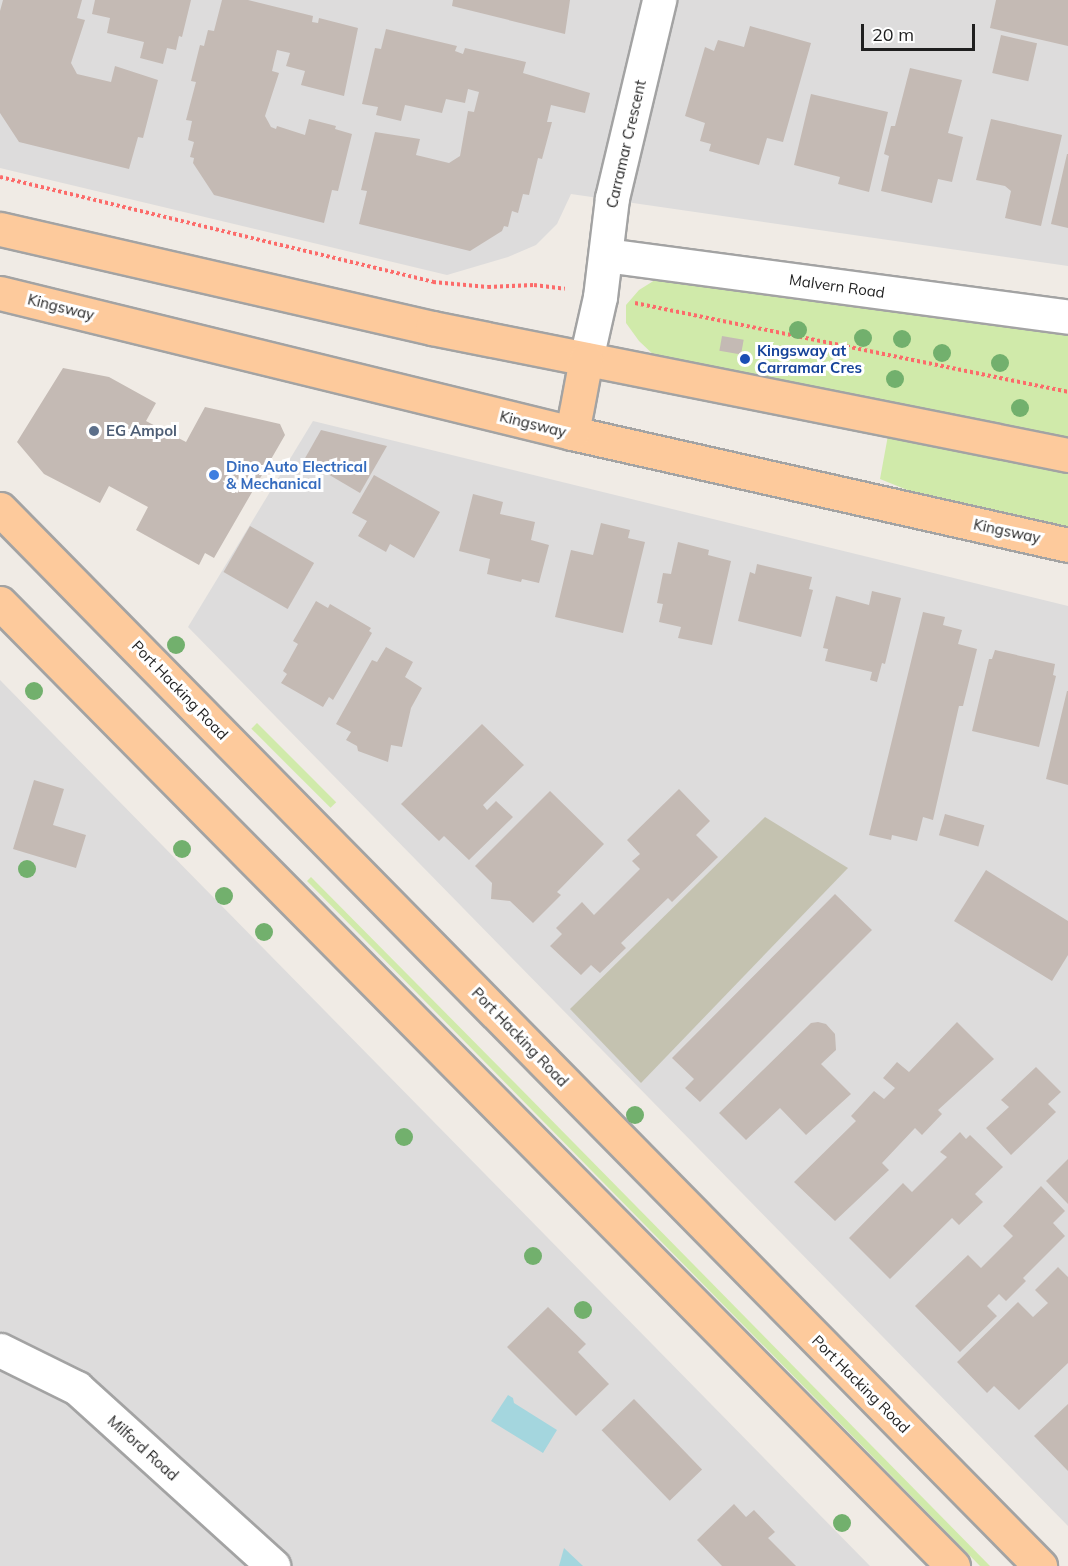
<!DOCTYPE html>
<style>
body{margin:0}
#map{position:relative;width:1068px;height:1566px;overflow:hidden;background:#f0ebe5;font-family:Mulish,sans-serif}
div>[style]{position:absolute}
[style*='--x']{left:calc(var(--x)*1px);top:calc(var(--y)*1px);width:calc(var(--w)*1px);rotate:calc(var(--a)*1deg)}
.residential>*{inset:0;background:#dddcdc}
.construction>*{inset:0;background:#c4c2b0}
.grass>*{inset:0;background:#d0eaaa;transform-origin:0 0}
.water>*{inset:0;background:#a4d6de}
.building>*{inset:0;background:#c4bab4;transform-origin:0 0}
.path>*{height:4px;margin-top:-2px;transform-origin:0;background:repeating-linear-gradient(90deg,#fc6b6a 0 3px,transparent 0 6px)}
.roads{filter:drop-shadow(2px 0 #a3a3a3) drop-shadow(-2px 0 #a3a3a3) drop-shadow(0 2px #a3a3a3) drop-shadow(0 -2px #a3a3a3)}
.minor>*{height:33px;margin:-16.5px;padding:0 16.5px;transform-origin:16.5px;border-radius:16.5px;background:#fff}
.major>*{height:33px;margin:-16.5px;padding:0 16.5px;transform-origin:16.5px;border-radius:16.5px;background:#fdca9c}
.trees>*{width:18px;height:18px;margin:-9px;border-radius:50%;background:#72b06d}
.dots>*{width:16px;height:16px;translate:-50% -50%;box-sizing:border-box;border:3px solid #fff;border-radius:50%}
span{translate:-50% -50%;white-space:nowrap;text-align:center;line-height:1.15;-webkit-text-stroke:6px #fff;paint-order:stroke}
.street-label{font-size:15px;color:#1f1f1f}
.transit-label{font-size:15px;color:#164399;font-weight:700}
.left{translate:0 -50%;text-align:left}
.service-label{font-size:15px;color:#4e5e75;font-weight:700}
.shop-label{font-size:15px;color:#366cbe;font-weight:700}
.scale{position:absolute;left:861px;top:24px;width:114px;height:27px;box-sizing:border-box;border:3px solid #1f1f1f;border-top:0;padding-left:8px;font-size:18px;line-height:21px;white-space:nowrap;color:#1f1f1f;-webkit-text-stroke:4px #fff;paint-order:stroke}
</style>
<div id="map">
<div class="residential">
<div style="clip-path:polygon(0 0,1068px 0,1068px 266px,571px 194px,557px 224px,536px 245px,508px 257px,447px 275px,0 168px)"></div>
<div style="clip-path:polygon(313px 421px,1068px 606px,1068px 1526px,188px 627px)"></div>
<div style="clip-path:polygon(0 680px,870px 1566px,0 1566px)"></div>
</div>
<div class="construction">
<div style="clip-path:polygon(765px 817px,848px 868px,641px 1083px,570px 1009px)"></div>
</div>
<div class="grass">
<div style="clip-path:polygon(679px 265px,1068px 317px,1068px 545px,1014px 533px,880px 479px,891px 419px,677px 377px,639px 341px,626px 323px,626px 305px,639px 290px)"></div>
<div style="left:257px;top:723px;width:112px;height:8px;rotate:45deg"></div>
<div style="clip-path:polygon(311px 877px,515px 1083px,990px 1566px,980px 1566px,307px 881px)"></div>
</div>
<div class="water">
<div style="clip-path:polygon(508px 1395px,513px 1398px,514px 1403px,557px 1430px,543px 1453px,491px 1421px)"></div>
<div style="clip-path:polygon(564px 1548px,583px 1566px,559px 1566px)"></div>
</div>
<div class="building">
<div style="clip-path:polygon(3px 0,82px 0,77px 18px,85px 20px,71px 63px,77px 74px,111px 82px,115px 66px,158px 80px,143px 138px,138px 137px,129px 169px,19px 142px,0 113px,0 11px)"></div>
<div style="clip-path:polygon(95px 0,191px 0,182px 37px,179px 36px,176px 50px,167px 48px,163px 64px,140px 58px,144px 42px,107px 33px,110px 18px,92px 14px)"></div>
<div style="clip-path:polygon(222px 0,248px 0,313px 16px,312px 22px,318px 23px,319px 18px,358px 28px,344px 96px,301px 85px,305px 71px,286px 66px,290px 53px,277px 50px,272px 71px,279px 73px,265px 116px,271px 127px,276px 129px,277px 126px,305px 135px,309px 119px,336px 126px,335px 129px,352px 134px,338px 191px,332px 190px,324px 223px,214px 195px,193px 163px,194px 158px,190px 157px,194px 142px,188px 140px,192px 121px,186px 120px,196px 82px,191px 81px,200px 45px,204px 46px,208px 30px,214px 31px)"></div>
<div style="clip-path:polygon(453px 0,570px 0,565px 34px,452px 6px)"></div>
<div style="clip-path:polygon(996px 0,1068px 0,1068px 46px,990px 28px)"></div>
<div style="clip-path:polygon(750px 26px,811px 43px,783px 142px,767px 138px,759px 165px,709px 151px,711px 144px,700px 141px,705px 123px,685px 116px,705px 47px,714px 51px,718px 40px,744px 47px)"></div>
<div style="clip-path:polygon(386px 29px,457px 46px,455px 51px,463px 54px,465px 48px,526px 62px,523px 73px,590px 93px,585px 113px,551px 105px,547px 122px,552px 122px,542px 159px,538px 158px,529px 195px,523px 194px,518px 213px,512px 211px,508px 227px,504px 226px,502px 231px,470px 251px,359px 224px,367px 191px,361px 190px,375px 132px,420px 139px,416px 155px,449px 163px,460px 156px,468px 111px,474px 112px,479px 92px,468px 89px,465px 103px,446px 99px,442px 113px,405px 105px,401px 121px,376px 115px,378px 107px,362px 104px,375px 48px,381px 49px)"></div>
<div style="left:1001px;top:35px;width:37px;height:39px;rotate:13deg"></div>
<div style="clip-path:polygon(910px 68px,962px 80px,948px 133px,963px 137px,952px 182px,938px 179px,932px 203px,881px 191px,889px 156px,884px 154px,891px 126px,895px 126px)"></div>
<div style="clip-path:polygon(811px 94px,888px 112px,869px 192px,838px 184px,840px 177px,794px 165px)"></div>
<div style="clip-path:polygon(991px 119px,1062px 135px,1041px 226px,1005px 218px,1011px 191px,1005px 186px,976px 180px)"></div>
<div style="clip-path:polygon(1067px 154px,1068px 154px,1068px 228px,1051px 224px)"></div>
<div style="left:722px;top:336px;width:22px;height:15px;rotate:10deg"></div>
<div style="clip-path:polygon(63px 368px,109px 377px,156px 403px,146px 421px,186px 442px,205px 407px,280px 424px,285px 435px,214px 558px,205px 553px,199px 565px,136px 530px,148px 507px,109px 486px,100px 503px,44px 474px,17px 442px)"></div>
<div style="clip-path:polygon(321px 430px,387px 446px,360px 493px,304px 460px)"></div>
<div style="clip-path:polygon(374px 475px,440px 512px,414px 558px,390px 544px,386px 552px,358px 536px,367px 521px,352px 513px)"></div>
<div style="clip-path:polygon(473px 494px,503px 502px,500px 514px,535px 522px,531px 540px,549px 545px,539px 583px,522px 579px,521px 582px,487px 574px,490px 559px,459px 551px)"></div>
<div style="clip-path:polygon(601px 523px,630px 530px,628px 538px,645px 542px,623px 633px,555px 617px,571px 550px,593px 555px)"></div>
<div style="left:250px;top:526px;width:74px;height:53px;rotate:30deg"></div>
<div style="clip-path:polygon(678px 542px,709px 550px,708px 555px,731px 561px,712px 645px,678px 638px,681px 627px,659px 622px,663px 604px,657px 603px,663px 573px,671px 574px)"></div>
<div style="clip-path:polygon(757px 564px,812px 577px,809px 589px,813px 590px,801px 637px,738px 621px,750px 572px,755px 574px)"></div>
<div style="clip-path:polygon(872px 591px,901px 598px,885px 664px,882px 663px,877px 682px,870px 680px,872px 672px,825px 661px,828px 649px,823px 648px,836px 596px,869px 605px)"></div>
<div style="clip-path:polygon(316px 601px,328px 608px,330px 604px,371px 628px,369px 631px,372px 633px,333px 700px,329px 697px,323px 707px,281px 683px,287px 674px,283px 671px,298px 644px,293px 641px)"></div>
<div style="clip-path:polygon(923px 612px,945px 617px,943px 625px,962px 630px,958px 644px,977px 649px,963px 706px,959px 706px,933px 820px,923px 817px,917px 841px,892px 835px,891px 840px,869px 835px)"></div>
<div style="clip-path:polygon(386px 647px,413px 662px,405px 677px,422px 688px,411px 708px,402px 747px,391px 745px,388px 762px,358px 751px,357px 746px,346px 740px,351px 732px,336px 724px,372px 660px,377px 662px)"></div>
<div style="clip-path:polygon(995px 650px,1055px 664px,1053px 675px,1056px 676px,1039px 747px,972px 731px,989px 659px,992px 659px)"></div>
<div style="clip-path:polygon(1067px 691px,1068px 691px,1068px 785px,1046px 779px)"></div>
<div style="clip-path:polygon(482px 724px,524px 765px,483px 805px,487px 810px,496px 801px,513px 817px,469px 860px,444px 836px,439px 841px,401px 804px)"></div>
<div style="clip-path:polygon(34px 780px,64px 789px,53px 825px,86px 835px,76px 868px,13px 849px)"></div>
<div style="clip-path:polygon(679px 789px,710px 821px,696px 835px,718px 857px,672px 902px,668px 898px,621px 943px,626px 948px,600px 973px,591px 965px,581px 975px,550px 946px,562px 934px,556px 928px,582px 902px,594px 915px,640px 869px,632px 861px,640px 854px,627px 840px)"></div>
<div style="clip-path:polygon(550px 791px,604px 844px,557px 892px,561px 895px,533px 923px,510px 901px,491px 899px,492px 883px,475px 866px)"></div>
<div style="left:945px;top:814px;width:41px;height:22px;rotate:16deg"></div>
<div style="clip-path:polygon(986px 870px,1068px 921px,1068px 955px,1052px 981px,954px 921px)"></div>
<div style="clip-path:polygon(835px 894px,872px 930px,700px 1102px,685px 1088px,694px 1079px,672px 1058px)"></div>
<div style="clip-path:polygon(818px 1022px,826px 1024px,835px 1034px,836px 1050px,821px 1064px,851px 1094px,806px 1135px,780px 1108px,746px 1140px,719px 1113px,811px 1023px)"></div>
<div style="clip-path:polygon(957px 1022px,994px 1059px,938px 1110px,942px 1114px,922px 1135px,915px 1128px,882px 1163px,889px 1170px,835px 1221px,794px 1182px,856px 1121px,851px 1116px,874px 1091px,884px 1099px,895px 1088px,883px 1078px,897px 1062px,909px 1072px)"></div>
<div style="clip-path:polygon(1036px 1067px,1061px 1092px,1048px 1104px,1056px 1112px,1011px 1155px,986px 1128px,1009px 1107px,1001px 1100px)"></div>
<div style="clip-path:polygon(960px 1132px,966px 1139px,970px 1135px,1003px 1167px,975px 1194px,983px 1202px,959px 1225px,952px 1218px,890px 1279px,849px 1238px,903px 1183px,912px 1192px,947px 1157px,940px 1152px)"></div>
<div style="clip-path:polygon(1068px 1159px,1068px 1204px,1046px 1181px)"></div>
<div style="clip-path:polygon(1041px 1186px,1065px 1211px,1053px 1223px,1065px 1236px,1023px 1278px,1026px 1281px,1006px 1301px,999px 1294px,987px 1306px,997px 1316px,960px 1352px,915px 1306px,968px 1255px,981px 1268px,1013px 1236px,1003px 1226px)"></div>
<div style="clip-path:polygon(1058px 1267px,1068px 1277px,1068px 1363px,1019px 1410px,994px 1386px,987px 1393px,957px 1362px,1018px 1302px,1033px 1317px,1048px 1303px,1035px 1290px)"></div>
<div style="clip-path:polygon(548px 1307px,586px 1344px,578px 1352px,609px 1384px,576px 1416px,507px 1347px)"></div>
<div style="left:634px;top:1399px;width:98px;height:45px;rotate:46deg"></div>
<div style="clip-path:polygon(1068px 1404px,1068px 1471px,1034px 1436px)"></div>
<div style="clip-path:polygon(734px 1504px,746px 1517px,754px 1510px,775px 1532px,768px 1538px,796px 1566px,722px 1566px,697px 1540px)"></div>
</div>
<div class="path">
<div style="--x:0;--y:177;--w:446;--a:13.6"></div>
<div style="--x:433;--y:282;--w:55;--a:5.2"></div>
<div style="--x:488;--y:287;--w:46;--a:-2.5"></div>
<div style="--x:534;--y:285;--w:31;--a:7"></div>
<div style="--x:635;--y:303;--w:442;--a:11.6"></div>
</div>
<div class="roads">
<div class="minor">
<div style="--x:606;--y:255;--w:466;--a:7.6"></div>
<div style="--x:586;--y:359;--w:64;--a:-77.3"></div>
<div style="--x:600;--y:297;--w:100;--a:-83.1"></div>
<div style="--x:612;--y:198;--w:204;--a:-76.6"></div>
<div style="--x:0;--y:1350;--w:86;--a:26.3"></div>
<div style="--x:77;--y:1388;--w:265;--a:42.2"></div>
</div>
<div class="major">
<div style="--x:0;--y:229;--w:443;--a:12.9"></div>
<div style="--x:432;--y:328;--w:649;--a:11.29"></div>
<div style="--x:0;--y:293;--w:589;--a:13.75"></div>
<div style="--x:572;--y:433;--w:508;--a:12.72"></div>
<div style="--x:572;--y:433;--w:75;--a:-79.3"></div>
<div style="--x:0;--y:509;--w:1483;--a:45.46"></div>
<div style="--x:0;--y:603;--w:1355;--a:45.3"></div>
</div>
</div>
<div class="trees">
<div style="left:798px;top:330px"></div>
<div style="left:863px;top:338px"></div>
<div style="left:902px;top:339px"></div>
<div style="left:942px;top:353px"></div>
<div style="left:1000px;top:363px"></div>
<div style="left:895px;top:379px"></div>
<div style="left:1020px;top:408px"></div>
<div style="left:176px;top:645px"></div>
<div style="left:34px;top:691px"></div>
<div style="left:182px;top:849px"></div>
<div style="left:27px;top:869px"></div>
<div style="left:224px;top:896px"></div>
<div style="left:264px;top:932px"></div>
<div style="left:635px;top:1115px"></div>
<div style="left:404px;top:1137px"></div>
<div style="left:533px;top:1256px"></div>
<div style="left:583px;top:1310px"></div>
<div style="left:842px;top:1523px"></div>
</div>
<div class="dots">
<div style="left:745px;top:359px;background:#1a4fb4"></div>
<div style="left:94px;top:431px;background:#5c6f8a"></div>
<div style="left:214px;top:475px;background:#3f7fe0"></div>
</div>
<div class="street-label">
<span style="left:626px;top:144px;rotate:-77deg">Carramar Crescent</span>
<span style="left:837px;top:286px;rotate:8deg">Malvern Road</span>
<span style="left:61px;top:307px;rotate:14deg">Kingsway</span>
<span style="left:533px;top:424px;rotate:14deg">Kingsway</span>
<span style="left:1007px;top:531px;rotate:12deg">Kingsway</span>
<span style="left:180px;top:690px;rotate:46deg">Port Hacking Road</span>
<span style="left:520px;top:1037px;rotate:46deg">Port Hacking Road</span>
<span style="left:861px;top:1384px;rotate:45deg">Port Hacking Road</span>
<span style="left:143px;top:1448px;rotate:42deg">Milford Road</span>
</div>
<div class="transit-label">
<span class="left" style="left:757px;top:359px">Kingsway at<br>Carramar Cres</span>
</div>
<div class="service-label">
<span class="left" style="left:106px;top:431px">EG Ampol</span>
</div>
<div class="shop-label">
<span class="left" style="left:226px;top:475px">Dino Auto Electrical<br>&amp; Mechanical</span>
</div>
<div class="scale">20 m</div>
</div>
